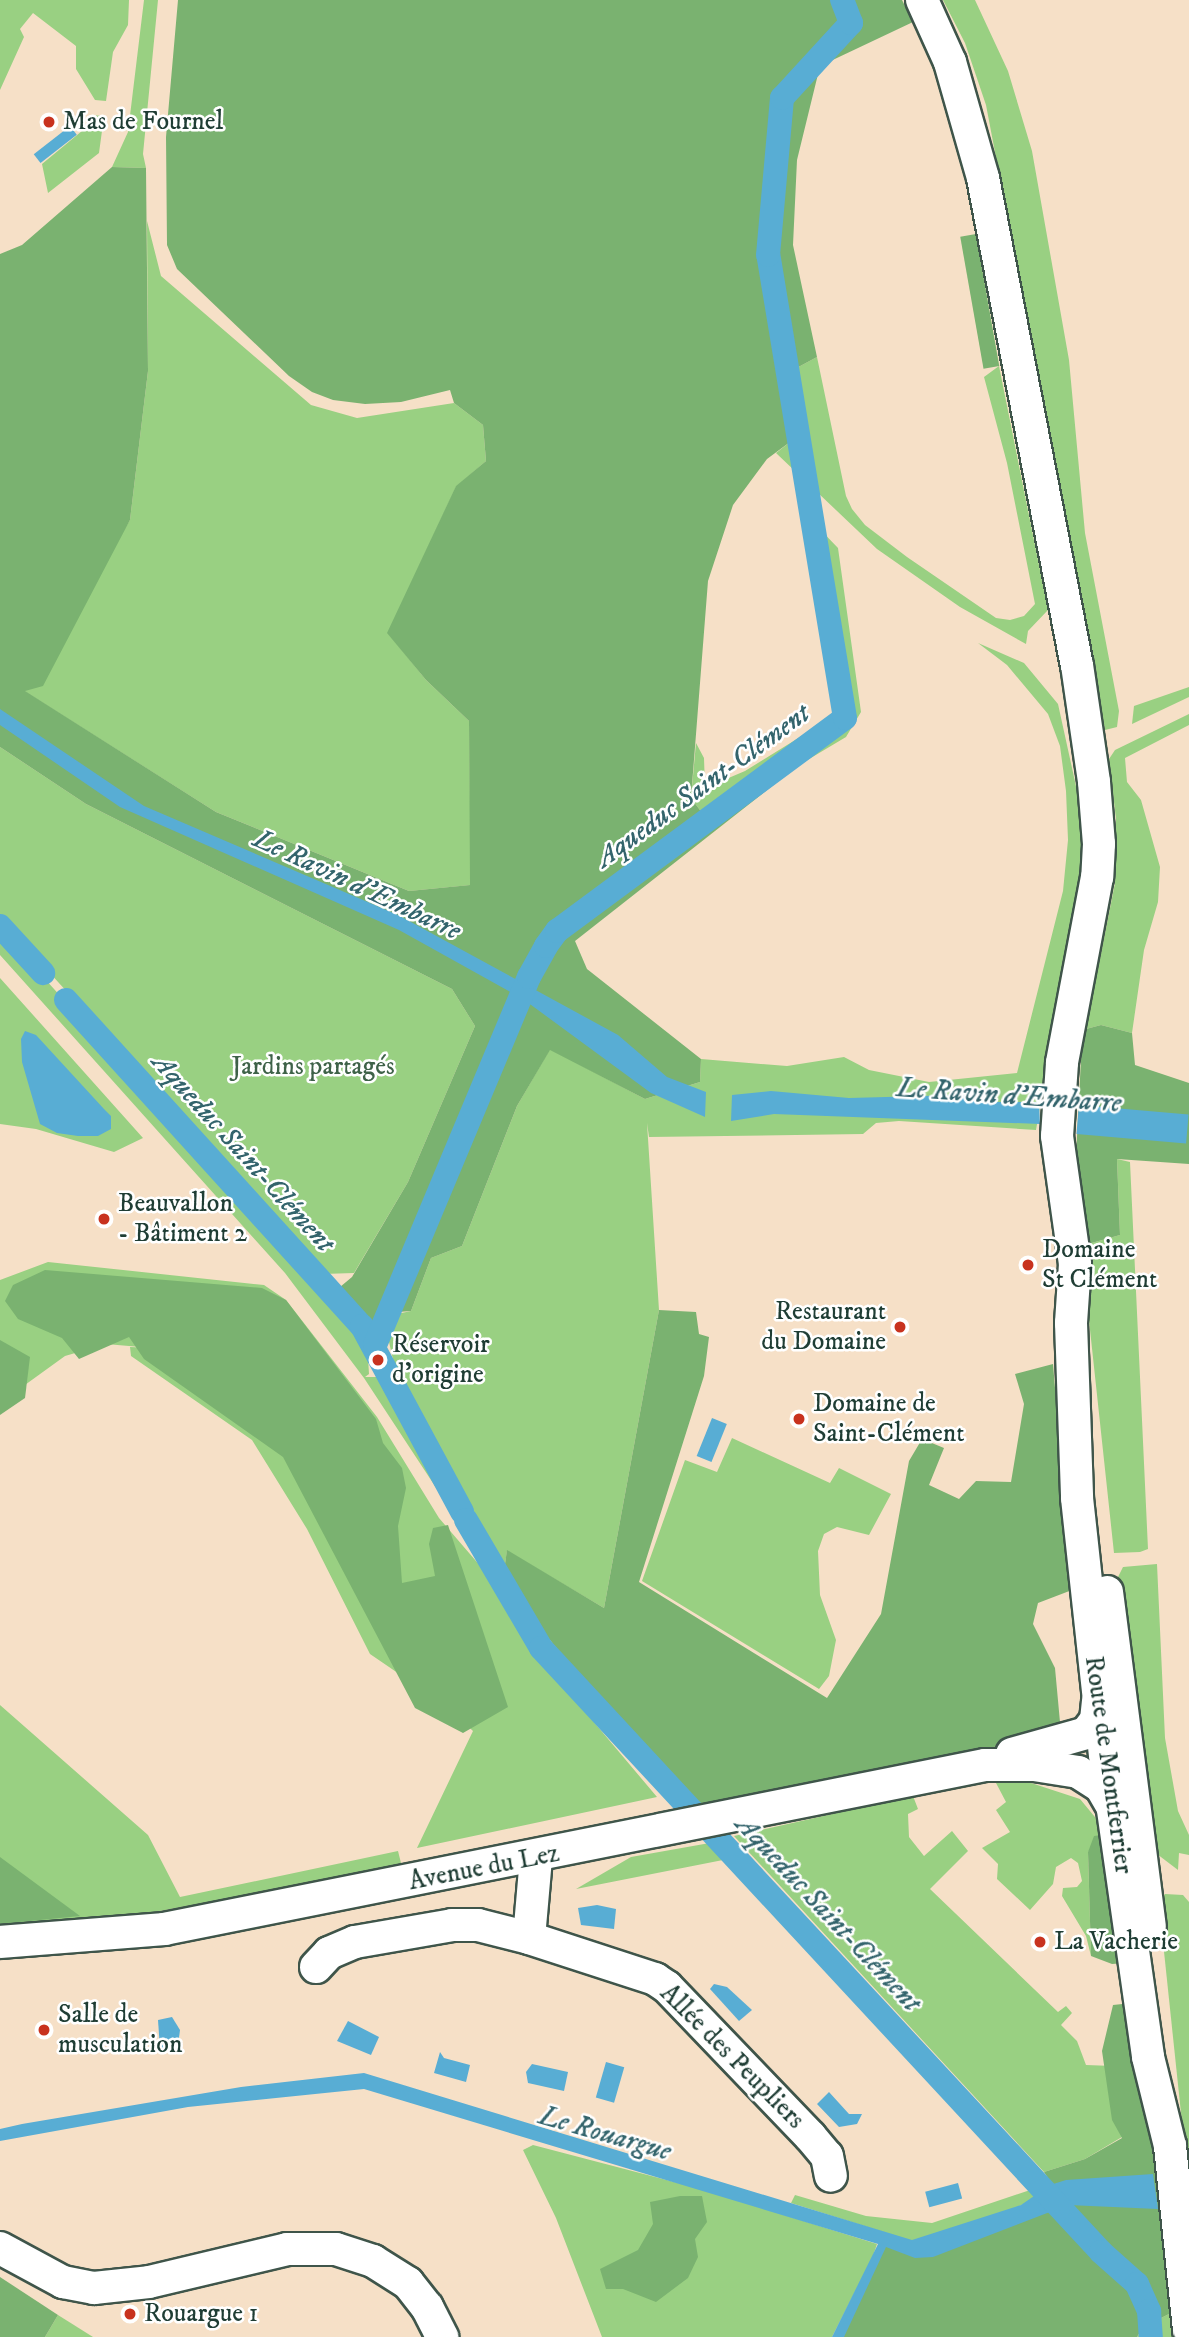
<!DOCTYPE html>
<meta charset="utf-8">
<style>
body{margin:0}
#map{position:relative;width:1189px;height:2337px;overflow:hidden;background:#f6e0c7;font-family:"IM FELL DW Pica",serif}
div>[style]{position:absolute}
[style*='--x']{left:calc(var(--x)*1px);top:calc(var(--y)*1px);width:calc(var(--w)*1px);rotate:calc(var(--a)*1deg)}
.green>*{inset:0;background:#99d082}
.forest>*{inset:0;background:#7ab270;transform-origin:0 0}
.water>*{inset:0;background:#58add4;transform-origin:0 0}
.canal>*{height:24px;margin:-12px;padding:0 12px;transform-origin:12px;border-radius:12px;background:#58add4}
.roads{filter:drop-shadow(2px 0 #3f554a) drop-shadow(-2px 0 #3f554a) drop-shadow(0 2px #3f554a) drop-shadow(0 -2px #3f554a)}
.minor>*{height:32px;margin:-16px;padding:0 16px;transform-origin:16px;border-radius:16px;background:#fff}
.dots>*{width:19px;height:19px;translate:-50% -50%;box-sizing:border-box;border:4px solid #fff;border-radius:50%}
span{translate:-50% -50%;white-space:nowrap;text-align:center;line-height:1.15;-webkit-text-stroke:5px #fff;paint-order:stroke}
.poi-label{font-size:26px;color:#1f3d34}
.left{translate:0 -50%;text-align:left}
.right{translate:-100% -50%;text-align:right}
.park-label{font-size:26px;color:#3e6248}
.street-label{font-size:26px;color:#1f3d34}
.water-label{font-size:28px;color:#33646c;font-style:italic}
</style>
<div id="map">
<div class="green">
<div style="clip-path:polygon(0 0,129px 0,128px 25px,113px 52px,106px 101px,95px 100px,76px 69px,76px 46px,33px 13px,20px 29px,24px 37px,0 90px)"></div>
<div style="clip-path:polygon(144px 0,158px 0,143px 154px,146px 168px,112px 167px,128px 132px)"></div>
<div style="clip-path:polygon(943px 0,975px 0,1008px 71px,1032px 151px,1069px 360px,1085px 533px,1119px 711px,1117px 727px,1105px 730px,986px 105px,965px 43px)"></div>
<div style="clip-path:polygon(90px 115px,104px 116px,99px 153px,48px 193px,42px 164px,88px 126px)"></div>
<div style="clip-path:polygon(147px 221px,161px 276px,311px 405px,357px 418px,454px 403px,483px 425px,486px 461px,456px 487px,388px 633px,426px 680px,469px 721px,471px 885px,409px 891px,216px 812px,24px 691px,130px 520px,148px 371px)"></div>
<div style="clip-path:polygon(817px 357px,846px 496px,852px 509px,865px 525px,907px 557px,996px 618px,1010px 620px,1024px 616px,1035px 604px,1007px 463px,984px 377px,999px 366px,1048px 610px,1028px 631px,1026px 644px,960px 607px,877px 549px,776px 453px,790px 442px,780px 388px,791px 371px)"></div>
<div style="clip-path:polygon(811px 520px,838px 548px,861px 712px,846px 737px,799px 765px,801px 757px,711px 825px,691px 798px,696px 743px,704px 758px,705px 788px,745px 771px,834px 716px,838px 708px)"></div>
<div style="clip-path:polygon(978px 643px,1024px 663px,1058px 704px,1081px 809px,1081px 866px,1036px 1130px,899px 1121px,876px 1123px,863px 1134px,649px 1137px,647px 1123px,659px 1310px,604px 1608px,507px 1551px,505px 1564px,483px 1530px,450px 1509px,364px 1378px,285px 1273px,0 955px,0 929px,361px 1330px,367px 1342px,369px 1374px,365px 1377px,397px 1377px,387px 1333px,392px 1315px,411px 1311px,431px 1258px,462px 1246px,517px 1106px,550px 1049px,645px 1099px,700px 1082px,701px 1059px,787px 1066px,844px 1057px,869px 1070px,929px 1082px,1017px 1073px,1063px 891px,1068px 840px,1066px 791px,1060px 746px,1048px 714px,1007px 665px)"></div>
<div style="clip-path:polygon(1189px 687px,1189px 697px,1132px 724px,1134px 706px)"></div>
<div style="clip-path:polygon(1189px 714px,1189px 725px,1125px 758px,1127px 782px,1141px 800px,1160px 867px,1158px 902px,1144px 950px,1132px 1033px,1101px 1025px,1086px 1029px,1115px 883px,1116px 819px,1109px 759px,1115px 750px)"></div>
<div style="clip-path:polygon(0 747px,86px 804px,452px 989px,475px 1026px,408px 1182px,354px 1273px,323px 1274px,0 918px)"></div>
<div style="clip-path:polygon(0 978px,143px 1138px,114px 1152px,36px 1129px,0 1124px)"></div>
<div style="clip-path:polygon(1117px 1159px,1130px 1162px,1148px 1549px,1140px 1552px,1114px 1553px,1081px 1246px,1120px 1235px)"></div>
<div style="clip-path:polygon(48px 1262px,264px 1285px,286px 1300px,377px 1417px,439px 1518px,500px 1589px,523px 1638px,657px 1797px,417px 1848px,473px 1731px,449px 1708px,370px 1654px,307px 1529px,252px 1440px,131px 1356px,130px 1347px,152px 1348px,106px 1344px,65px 1356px,0 1403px,0 1280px)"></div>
<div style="clip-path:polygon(732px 1438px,830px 1483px,839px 1468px,891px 1494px,869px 1535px,837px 1527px,824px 1534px,818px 1551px,820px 1595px,836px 1640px,829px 1676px,819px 1689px,642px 1581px,685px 1460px,717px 1472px)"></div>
<div style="clip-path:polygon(1157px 1564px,1165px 1738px,1178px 1811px,1189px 1835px,1189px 1855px,1179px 1853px,1178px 1870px,1157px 1854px,1118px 1577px,1123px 1567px)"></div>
<div style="clip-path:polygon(0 1705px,148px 1835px,180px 1897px,398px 1851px,402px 1867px,61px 1929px,0 1931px)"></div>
<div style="clip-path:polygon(1025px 1781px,1080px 1799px,1109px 1834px,1088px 1852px,1091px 1956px,1086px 1936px,1062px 1896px,1063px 1888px,1077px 1887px,1082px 1881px,1078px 1863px,1071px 1858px,1056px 1867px,1053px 1884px,1030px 1910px,997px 1879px,998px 1864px,982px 1848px,1010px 1832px,996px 1810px,1006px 1802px,996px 1783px)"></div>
<div style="clip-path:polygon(913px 1796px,918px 1809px,908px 1814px,909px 1837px,924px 1856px,952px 1831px,968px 1851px,930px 1889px,1058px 2012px,1066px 2006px,1072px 2013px,1061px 2025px,1077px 2041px,1086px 2065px,1113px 2066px,1122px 2137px,1085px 2159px,1044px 2172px,734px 1836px)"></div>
<div style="clip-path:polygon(721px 1841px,728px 1844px,1044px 2181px,1033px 2189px,723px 1860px,576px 1889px,631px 1857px)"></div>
<div style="clip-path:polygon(1165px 1894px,1183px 1895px,1189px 1902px,1189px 2189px,1159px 1904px)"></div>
<div style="clip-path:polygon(533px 2145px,701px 2189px,877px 2244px,873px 2256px,832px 2337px,602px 2337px,556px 2218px,523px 2150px)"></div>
<div style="clip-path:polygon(1042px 2186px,1046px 2189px,1026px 2203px,1004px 2213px,912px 2241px,791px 2203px,795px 2195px,866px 2216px,932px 2223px)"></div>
<div style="clip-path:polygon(1171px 2313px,1174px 2337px,1137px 2337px,1143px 2327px)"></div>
<div style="clip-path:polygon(58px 2315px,93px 2337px,45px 2337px)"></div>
</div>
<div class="forest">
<div style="clip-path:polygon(178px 0,902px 0,913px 22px,820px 66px,797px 160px,793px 245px,817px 357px,791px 371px,780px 388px,790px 442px,767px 459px,733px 505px,708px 581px,691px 798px,711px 825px,803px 756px,799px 765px,575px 941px,587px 969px,701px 1059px,700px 1082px,645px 1099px,550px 1050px,517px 1106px,462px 1246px,431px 1258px,411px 1311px,385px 1313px,377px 1325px,358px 1316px,334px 1292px,352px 1277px,408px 1182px,475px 1026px,452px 989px,86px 804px,0 747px,0 254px,22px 245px,112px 167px,146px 168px,148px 371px,130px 520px,43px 686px,25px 691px,216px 812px,409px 891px,470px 885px,469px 721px,426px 680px,387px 633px,456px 486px,486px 461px,483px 425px,454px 403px,450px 390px,401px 402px,365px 404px,333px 400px,312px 392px,289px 376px,177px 269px,167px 245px,166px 137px)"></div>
<div style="left:976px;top:234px;width:134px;height:16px;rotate:80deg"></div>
<div style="clip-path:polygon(1101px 1025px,1132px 1033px,1135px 1065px,1189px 1083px,1189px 1164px,1117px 1159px,1120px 1235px,1081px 1246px,1076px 1156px,1081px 1059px,1086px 1029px)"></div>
<div style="clip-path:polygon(45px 1270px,262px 1288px,286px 1300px,376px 1419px,383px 1443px,402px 1468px,406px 1488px,398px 1526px,402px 1583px,435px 1576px,429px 1544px,433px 1528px,448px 1525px,508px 1707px,463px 1733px,415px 1708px,283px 1457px,144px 1359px,129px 1337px,79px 1359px,62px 1338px,18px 1319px,5px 1301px,13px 1285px)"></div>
<div style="clip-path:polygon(659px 1310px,696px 1312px,699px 1334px,709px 1337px,704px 1376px,639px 1582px,827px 1698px,881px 1614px,909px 1461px,922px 1439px,944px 1448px,929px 1485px,959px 1499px,976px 1481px,1011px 1482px,1024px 1404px,1015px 1374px,1053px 1364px,1072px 1590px,1038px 1603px,1033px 1624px,1055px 1668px,1061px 1733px,704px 1808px,602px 1705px,530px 1615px,505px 1564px,507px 1550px,604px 1608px)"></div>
<div style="clip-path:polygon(0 1340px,30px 1357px,25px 1398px,0 1415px)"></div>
<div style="clip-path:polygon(1109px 1834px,1126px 1963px,1112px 1964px,1091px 1956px,1088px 1852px,1094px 1836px)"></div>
<div style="clip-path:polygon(0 1857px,80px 1916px,0 1924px)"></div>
<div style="clip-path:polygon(1132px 2003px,1162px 2168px,1160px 2216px,1171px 2313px,1143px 2327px,1137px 2337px,842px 2337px,885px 2245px,927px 2254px,1063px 2201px,1044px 2172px,1085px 2159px,1122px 2138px,1112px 2120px,1102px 2051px,1113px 2005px)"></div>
<div style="clip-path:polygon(680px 2196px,702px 2196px,707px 2222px,695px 2239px,698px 2257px,688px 2278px,656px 2302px,623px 2289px,606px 2289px,600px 2269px,638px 2250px,653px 2224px,650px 2202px)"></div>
<div style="clip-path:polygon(0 2277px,58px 2315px,45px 2337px,0 2337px)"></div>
</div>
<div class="water">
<div style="left:70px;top:126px;width:11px;height:46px;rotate:52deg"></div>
<div style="clip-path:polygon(0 709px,144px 806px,398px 915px,618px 1035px,667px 1077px,706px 1092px,705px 1117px,651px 1093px,523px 999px,399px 930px,120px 807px,0 725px)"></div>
<div style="clip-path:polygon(25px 1031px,36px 1035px,104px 1109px,111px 1116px,111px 1129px,98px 1136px,78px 1136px,57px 1133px,40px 1124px,22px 1062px,21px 1039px)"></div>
<div style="clip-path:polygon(771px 1091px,849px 1098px,960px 1095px,994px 1102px,1039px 1102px,1040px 1124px,774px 1114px,731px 1121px,732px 1095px)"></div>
<div style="left:1079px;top:1105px;width:110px;height:29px;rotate:5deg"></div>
<div style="left:712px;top:1418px;width:16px;height:41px;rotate:22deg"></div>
<div style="clip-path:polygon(597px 1905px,616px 1909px,614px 1929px,581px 1925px,578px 1908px)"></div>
<div style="clip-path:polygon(714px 1984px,727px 1987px,752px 2010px,739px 2021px,710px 1989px)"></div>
<div style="clip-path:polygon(172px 2017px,180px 2030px,177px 2053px,160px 2049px,158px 2020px)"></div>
<div style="clip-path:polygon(348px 2021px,379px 2037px,371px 2055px,337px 2041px)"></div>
<div style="clip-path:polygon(440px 2052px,444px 2058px,470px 2065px,466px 2082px,434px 2073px)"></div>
<div style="left:606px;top:2062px;width:19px;height:37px;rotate:16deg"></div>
<div style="clip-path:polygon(532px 2064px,568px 2072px,564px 2091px,528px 2083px,526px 2072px)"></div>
<div style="clip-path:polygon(364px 2073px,912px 2240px,1021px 2205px,1050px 2185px,1066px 2180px,1153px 2174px,1158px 2209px,1068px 2205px,933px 2257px,915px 2258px,886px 2247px,844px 2337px,832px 2337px,878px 2244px,364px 2089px,188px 2107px,0 2141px,0 2129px,22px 2124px,241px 2087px)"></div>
<div style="clip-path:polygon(829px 2092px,849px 2114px,862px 2114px,857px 2124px,839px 2127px,817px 2104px)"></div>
<div style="left:958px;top:2183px;width:16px;height:34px;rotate:75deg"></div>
</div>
<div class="canal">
<div style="--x:0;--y:926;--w:64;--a:47.5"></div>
<div style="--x:66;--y:1000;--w:440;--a:47.8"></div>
<div style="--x:362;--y:1326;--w:211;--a:61.7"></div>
<div style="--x:375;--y:1345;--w:399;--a:-67.3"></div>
<div style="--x:529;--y:977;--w:35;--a:-61"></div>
<div style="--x:546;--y:946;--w:19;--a:-54"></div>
<div style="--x:557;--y:931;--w:358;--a:-36.5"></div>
<div style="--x:845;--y:718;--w:469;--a:-99.4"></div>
<div style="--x:768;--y:255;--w:158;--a:-84.9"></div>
<div style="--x:782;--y:98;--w:102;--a:-47.4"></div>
<div style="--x:851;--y:23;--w:25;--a:-111"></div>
<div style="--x:466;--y:1520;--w:148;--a:59.6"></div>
<div style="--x:541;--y:1648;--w:824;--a:47.16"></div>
<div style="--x:1101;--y:2252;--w:48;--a:41.6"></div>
<div style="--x:1137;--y:2284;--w:30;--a:66"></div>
<div style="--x:1149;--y:2311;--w:26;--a:86"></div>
</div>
<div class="roads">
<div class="minor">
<div style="--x:922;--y:0;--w:68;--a:65.7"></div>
<div style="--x:950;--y:62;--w:121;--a:74.1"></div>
<div style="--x:983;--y:178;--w:496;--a:79.1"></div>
<div style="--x:1077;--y:665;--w:118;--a:81.7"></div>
<div style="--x:1094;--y:782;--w:62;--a:85.4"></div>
<div style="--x:1099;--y:844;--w:33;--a:93"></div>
<div style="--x:1097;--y:877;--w:189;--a:100.7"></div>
<div style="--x:1062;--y:1063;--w:73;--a:93.9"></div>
<div style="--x:1057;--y:1136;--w:129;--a:82"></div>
<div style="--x:1075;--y:1264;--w:59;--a:93.9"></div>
<div style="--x:1071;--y:1323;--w:175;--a:88"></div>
<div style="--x:1077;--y:1498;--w:258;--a:83.8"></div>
<div style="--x:1105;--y:1754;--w:306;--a:81.9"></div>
<div style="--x:1148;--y:2057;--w:92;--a:76.1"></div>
<div style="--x:1170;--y:2146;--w:184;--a:84.1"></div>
<div style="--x:1107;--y:1592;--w:337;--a:82.7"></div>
<div style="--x:1012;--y:1754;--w:77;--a:-15.8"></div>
<div style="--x:1086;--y:1733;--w:16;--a:-52"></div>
<div style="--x:1096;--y:1720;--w:19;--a:-84"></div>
<div style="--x:536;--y:1858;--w:80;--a:95"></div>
<div style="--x:529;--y:1938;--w:133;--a:18"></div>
<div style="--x:655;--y:1979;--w:14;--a:34"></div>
<div style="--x:667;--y:1987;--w:207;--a:46.2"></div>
<div style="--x:810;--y:2136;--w:26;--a:50"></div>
<div style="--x:827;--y:2156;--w:20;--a:79"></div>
<div style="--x:0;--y:1942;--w:165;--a:-4.5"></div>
<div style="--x:164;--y:1929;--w:837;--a:-11.3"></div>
<div style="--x:985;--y:1765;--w:49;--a:0"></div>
<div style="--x:1034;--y:1765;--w:45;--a:9"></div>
<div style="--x:1078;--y:1772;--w:27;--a:33"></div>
<div style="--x:1101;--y:1787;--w:22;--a:60"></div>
<div style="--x:316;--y:1967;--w:19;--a:-47"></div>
<div style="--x:329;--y:1953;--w:28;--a:-23"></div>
<div style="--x:355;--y:1942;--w:98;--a:-9.9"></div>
<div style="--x:452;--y:1925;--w:26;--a:0"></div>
<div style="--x:478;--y:1925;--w:53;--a:14.3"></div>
<div style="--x:0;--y:2248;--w:72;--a:28.4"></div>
<div style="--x:63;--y:2282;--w:32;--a:11"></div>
<div style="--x:94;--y:2288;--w:55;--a:-6.2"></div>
<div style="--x:149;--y:2282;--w:142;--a:-13.4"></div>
<div style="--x:287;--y:2249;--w:49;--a:0"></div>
<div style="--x:336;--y:2249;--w:39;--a:18"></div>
<div style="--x:373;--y:2261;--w:41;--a:32.2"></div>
<div style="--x:408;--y:2283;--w:31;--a:52"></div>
<div style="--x:427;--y:2307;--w:34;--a:63"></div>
</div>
</div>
<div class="dots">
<div style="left:49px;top:122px;background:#c8321e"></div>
<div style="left:104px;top:1219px;background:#c8321e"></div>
<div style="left:1028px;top:1265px;background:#c8321e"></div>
<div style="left:900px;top:1327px;background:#c8321e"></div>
<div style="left:378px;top:1360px;background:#c8321e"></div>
<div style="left:799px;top:1419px;background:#c8321e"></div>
<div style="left:1040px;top:1942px;background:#c8321e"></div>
<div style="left:44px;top:2030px;background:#c8321e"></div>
<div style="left:130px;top:2314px;background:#c8321e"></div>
</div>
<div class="poi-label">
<span class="left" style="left:63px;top:122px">Mas de Fournel</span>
<span class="left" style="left:118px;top:1219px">Beauvallon<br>- Bâtiment 2</span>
<span class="left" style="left:1042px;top:1265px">Domaine<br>St Clément</span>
<span class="right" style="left:886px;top:1327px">Restaurant<br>du Domaine</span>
<span class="left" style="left:392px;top:1360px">Réservoir<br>d'origine</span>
<span class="left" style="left:813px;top:1419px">Domaine de<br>Saint-Clément</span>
<span class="left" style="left:1054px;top:1942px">La Vacherie</span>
<span class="left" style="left:58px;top:2030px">Salle de<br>musculation</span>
<span class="left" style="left:144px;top:2314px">Rouargue 1</span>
</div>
<div class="park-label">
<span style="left:313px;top:1067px">Jardins partagés</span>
</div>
<div class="street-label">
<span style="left:1108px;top:1765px;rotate:82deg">Route de Montferrier</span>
<span style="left:484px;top:1868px;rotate:-11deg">Avenue du Lez</span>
<span style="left:732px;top:2057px;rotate:45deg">Allée des Peupliers</span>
</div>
<div class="water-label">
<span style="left:703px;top:786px;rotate:-36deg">Aqueduc Saint-Clément</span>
<span style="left:357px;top:885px;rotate:25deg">Le Ravin d'Embarre</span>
<span style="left:1009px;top:1096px;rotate:4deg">Le Ravin d'Embarre</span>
<span style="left:243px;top:1153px;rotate:48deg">Aqueduc Saint-Clément</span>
<span style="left:828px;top:1914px;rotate:47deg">Aqueduc Saint-Clément</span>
<span style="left:605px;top:2134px;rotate:16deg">Le Rouargue</span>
</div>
</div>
